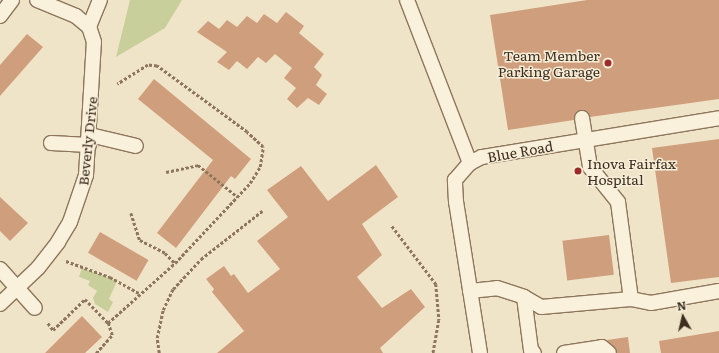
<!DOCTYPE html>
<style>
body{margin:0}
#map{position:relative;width:719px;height:353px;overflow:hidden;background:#f0e4c8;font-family:Literata,serif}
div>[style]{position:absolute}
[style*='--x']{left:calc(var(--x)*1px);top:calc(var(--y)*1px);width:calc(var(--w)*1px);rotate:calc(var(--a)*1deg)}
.green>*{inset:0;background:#c9cf9b}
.building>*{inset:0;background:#cf9f7d;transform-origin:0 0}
.path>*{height:2.5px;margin-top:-1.25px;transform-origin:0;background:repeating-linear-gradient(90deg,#8d765c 0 3px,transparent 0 5px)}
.roads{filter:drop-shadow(1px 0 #8d765c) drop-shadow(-1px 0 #8d765c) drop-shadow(0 1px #8d765c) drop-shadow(0 -1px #8d765c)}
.minor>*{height:14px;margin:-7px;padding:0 7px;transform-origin:7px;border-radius:7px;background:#faf1dc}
.dots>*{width:11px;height:11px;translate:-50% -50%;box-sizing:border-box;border:2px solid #f7eed8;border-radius:50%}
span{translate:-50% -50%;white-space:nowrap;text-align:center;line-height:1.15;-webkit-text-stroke:3px #f7eed8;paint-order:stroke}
.poi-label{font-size:14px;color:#3d2e20}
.right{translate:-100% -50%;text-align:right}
.left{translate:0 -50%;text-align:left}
.street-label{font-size:14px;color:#3d2e20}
.north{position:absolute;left:663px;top:297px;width:40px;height:40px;-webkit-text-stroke:3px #f7eed8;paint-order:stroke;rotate:352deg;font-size:11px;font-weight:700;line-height:16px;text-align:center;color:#3d2e20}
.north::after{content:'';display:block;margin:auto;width:14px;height:18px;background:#3d2e20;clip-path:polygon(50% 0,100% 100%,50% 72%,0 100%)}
</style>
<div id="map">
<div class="green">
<div style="clip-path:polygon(130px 0,182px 0,165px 28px,116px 57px)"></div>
<div style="clip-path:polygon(82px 268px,117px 281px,109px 299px,113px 302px,108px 312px,95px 304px,93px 298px,97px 291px,88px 285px,90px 281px,79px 277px)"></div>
</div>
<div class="building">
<div style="clip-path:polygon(587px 0,719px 0,719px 99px,590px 117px,588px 112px,581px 110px,576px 112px,574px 120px,508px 130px,490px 15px)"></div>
<div style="clip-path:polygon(286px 12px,304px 26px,299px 33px,324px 54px,314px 67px,322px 75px,316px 85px,327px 94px,319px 105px,308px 98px,297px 108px,287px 99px,296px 88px,284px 78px,292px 68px,275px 54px,266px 63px,258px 57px,247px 69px,237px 61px,229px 70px,217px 62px,227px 52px,197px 32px,208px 21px,219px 29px,227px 20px,237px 27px,247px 16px,257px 23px,264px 14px,277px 23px)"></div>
<div style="clip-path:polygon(27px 34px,43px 47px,0 96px,0 65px)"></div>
<div style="clip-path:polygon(154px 79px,251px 159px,235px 179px,231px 176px,176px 248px,157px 233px,213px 160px,138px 99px)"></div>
<div style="clip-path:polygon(719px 139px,719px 277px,671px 283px,652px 148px)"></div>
<div style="clip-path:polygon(376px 165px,398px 197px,362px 224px,382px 255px,357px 277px,382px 308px,411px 289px,425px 307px,380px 348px,383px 353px,217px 353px,244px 331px,212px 292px,214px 289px,206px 279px,224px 266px,231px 276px,234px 274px,248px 293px,280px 269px,257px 241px,288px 217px,267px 190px,301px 166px,328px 201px)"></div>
<div style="clip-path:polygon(0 197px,28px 223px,10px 241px,0 231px)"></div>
<div style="left:100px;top:232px;width:56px;height:24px;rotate:30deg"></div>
<div style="left:609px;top:235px;width:40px;height:47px;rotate:83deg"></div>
<div style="clip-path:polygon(82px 316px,102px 337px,85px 353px,45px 353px)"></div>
<div style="clip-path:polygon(719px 331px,719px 353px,661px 353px,659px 341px)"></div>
<div style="clip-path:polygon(628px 337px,630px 353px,617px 353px,607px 340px)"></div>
</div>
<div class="path">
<div style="--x:166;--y:172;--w:33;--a:-12"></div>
<div style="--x:198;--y:165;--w:51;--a:38.7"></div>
<div style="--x:131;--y:213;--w:28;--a:72"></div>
<div style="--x:140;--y:240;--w:28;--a:27"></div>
<div style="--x:165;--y:253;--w:14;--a:45"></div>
<div style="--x:392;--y:226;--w:73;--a:52.8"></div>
<div style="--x:436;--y:284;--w:36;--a:85"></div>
<div style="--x:439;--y:320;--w:34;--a:100"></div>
<div style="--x:66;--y:261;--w:47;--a:20"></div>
<div style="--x:110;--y:277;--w:33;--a:29"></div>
<div style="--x:48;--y:323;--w:9;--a:54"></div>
<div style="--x:53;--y:330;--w:45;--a:-44.1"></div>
<div style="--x:85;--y:299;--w:33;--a:46"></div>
<div style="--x:96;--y:353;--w:24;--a:-48"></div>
<div style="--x:112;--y:335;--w:13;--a:-108"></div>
<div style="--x:108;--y:323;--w:90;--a:-41.8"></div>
<div style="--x:175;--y:263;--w:110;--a:-46.8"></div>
<div style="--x:250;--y:183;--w:19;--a:-58"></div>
<div style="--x:260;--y:167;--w:20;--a:-81"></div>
<div style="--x:263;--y:147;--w:22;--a:-137"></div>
<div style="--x:247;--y:132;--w:112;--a:-143.7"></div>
<div style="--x:157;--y:66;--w:9;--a:-174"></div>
<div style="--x:148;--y:65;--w:36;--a:148"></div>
<div style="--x:159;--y:353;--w:15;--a:-98"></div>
<div style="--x:157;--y:338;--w:29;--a:-78"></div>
<div style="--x:163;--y:310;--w:23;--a:-65"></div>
<div style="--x:173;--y:289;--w:41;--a:-47"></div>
<div style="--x:201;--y:259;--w:78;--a:-38.2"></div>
</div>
<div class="roads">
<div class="minor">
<div style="--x:407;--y:0;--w:175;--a:68.9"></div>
<div style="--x:0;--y:16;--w:20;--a:-53"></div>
<div style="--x:89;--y:27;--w:29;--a:-68"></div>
<div style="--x:582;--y:118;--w:50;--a:80.7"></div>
<div style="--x:590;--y:167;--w:45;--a:51.3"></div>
<div style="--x:618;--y:202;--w:98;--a:82.4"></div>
<div style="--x:90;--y:135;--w:47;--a:13.4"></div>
<div style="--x:51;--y:143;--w:38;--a:3"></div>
<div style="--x:0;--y:269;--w:52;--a:48.1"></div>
<div style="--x:470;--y:291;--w:27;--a:-6"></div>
<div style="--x:497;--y:288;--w:28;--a:18"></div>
<div style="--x:524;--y:297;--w:20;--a:30"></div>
<div style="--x:541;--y:307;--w:90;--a:-5.1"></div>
<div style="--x:631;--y:299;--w:20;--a:11"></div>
<div style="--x:651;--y:303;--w:69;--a:-10"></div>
<div style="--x:524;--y:297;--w:53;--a:82.5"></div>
<div style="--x:531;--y:350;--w:4;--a:45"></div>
<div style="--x:0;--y:304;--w:52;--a:-43.5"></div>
<div style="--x:38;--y:268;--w:33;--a:-52"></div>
<div style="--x:58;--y:242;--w:23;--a:-59"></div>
<div style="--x:70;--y:222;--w:50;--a:-71.2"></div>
<div style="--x:86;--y:175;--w:133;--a:-86.6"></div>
<div style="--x:94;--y:42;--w:16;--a:-108"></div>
<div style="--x:89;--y:27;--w:17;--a:-140"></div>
<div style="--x:76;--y:16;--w:42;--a:-157.7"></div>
<div style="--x:480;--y:353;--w:153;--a:-99"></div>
<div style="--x:456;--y:202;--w:22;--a:-93"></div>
<div style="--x:455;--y:180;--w:23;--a:-49"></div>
<div style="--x:470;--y:163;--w:13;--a:-27"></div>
<div style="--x:482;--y:157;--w:240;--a:-9.3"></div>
<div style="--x:564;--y:353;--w:38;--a:-9"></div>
<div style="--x:602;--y:347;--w:9;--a:41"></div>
</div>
</div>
<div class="dots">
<div style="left:608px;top:63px;background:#9e2a2b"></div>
<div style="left:578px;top:171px;background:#9e2a2b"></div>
</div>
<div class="poi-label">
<span class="right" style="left:600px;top:63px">Team Member<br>Parking Garage</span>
<span class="left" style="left:587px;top:171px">Inova Fairfax<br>Hospital</span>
</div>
<div class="street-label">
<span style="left:87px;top:141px;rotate:-84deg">Beverly Drive</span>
<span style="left:520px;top:151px;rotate:-10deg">Blue Road</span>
</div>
<div class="north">N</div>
</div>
